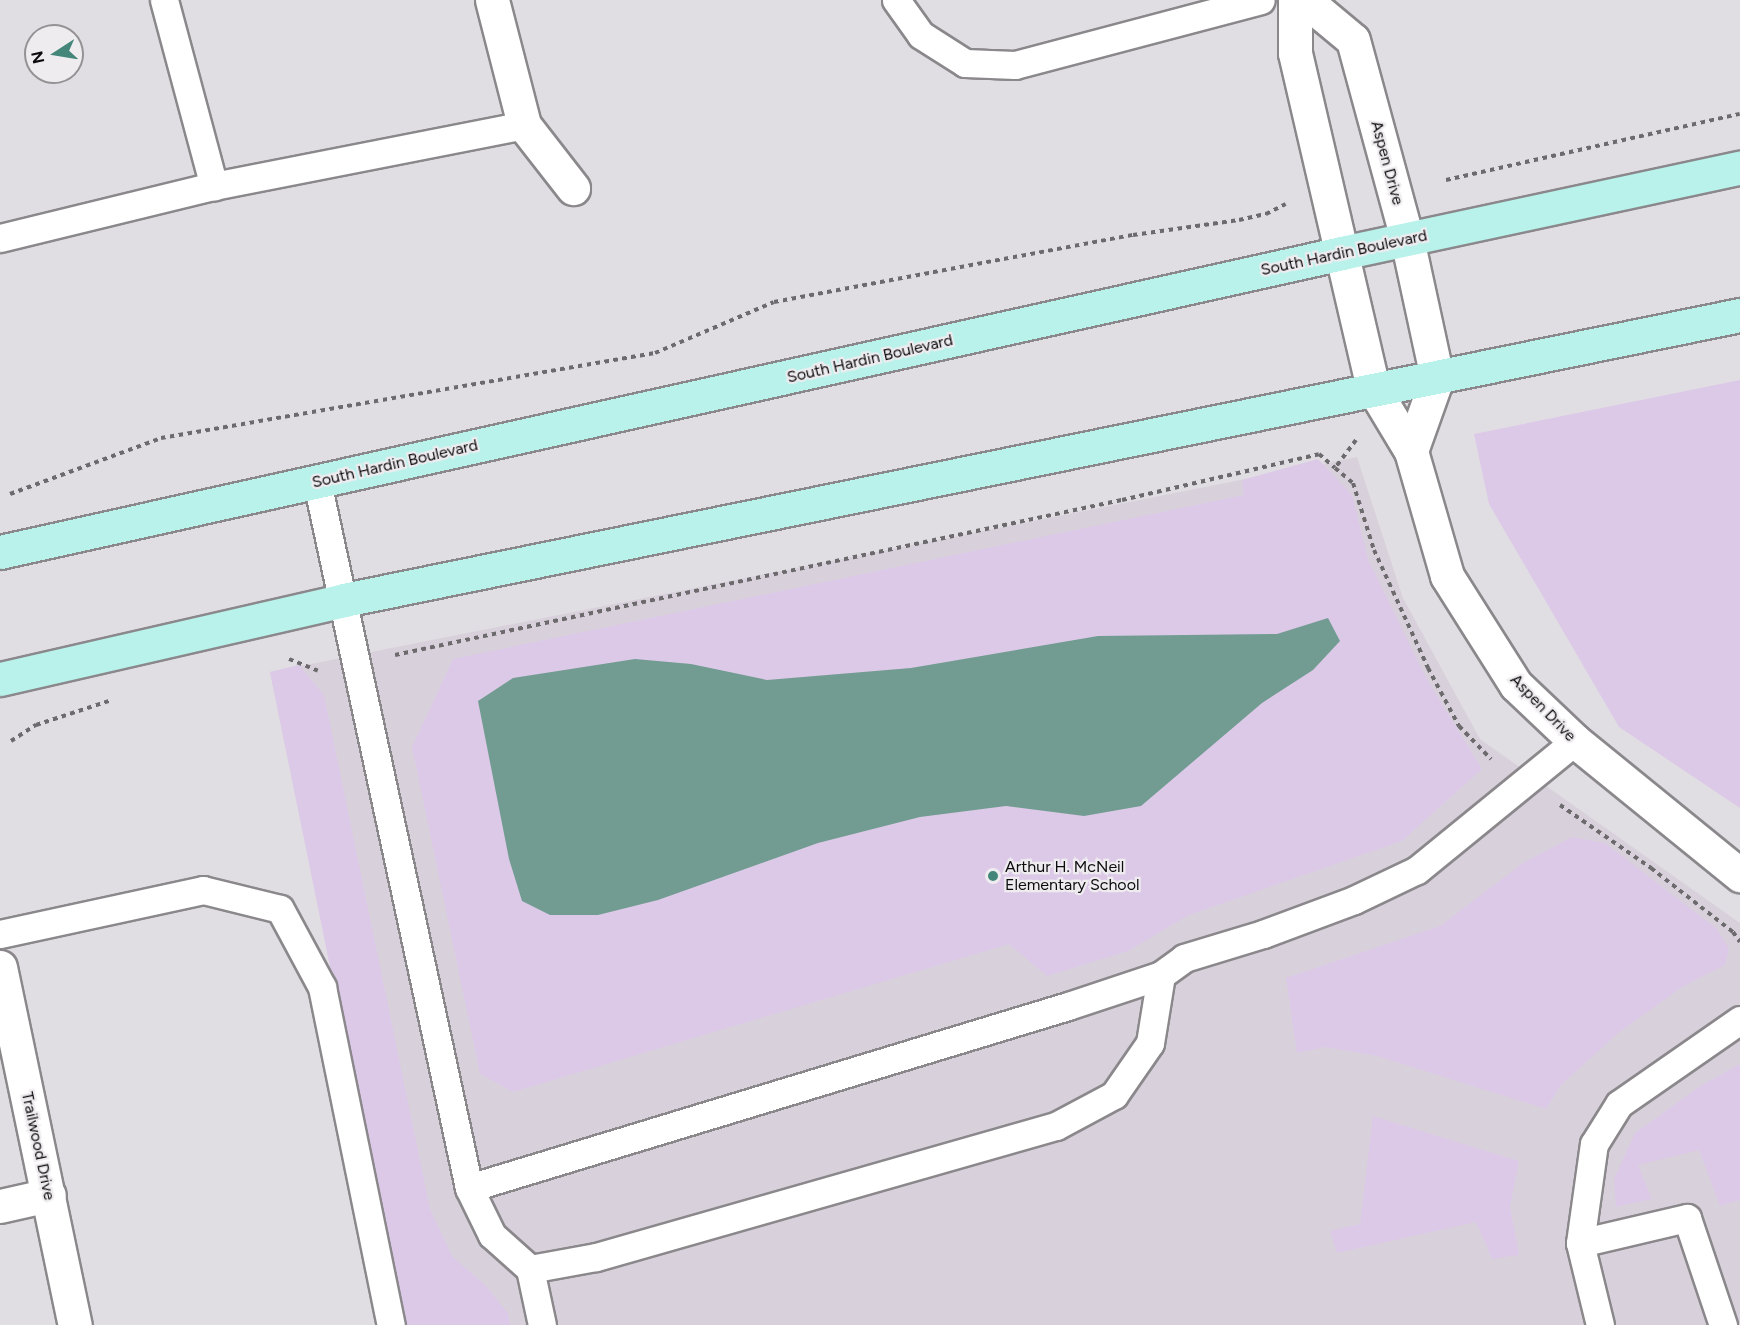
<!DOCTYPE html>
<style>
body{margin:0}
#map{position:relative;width:1740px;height:1325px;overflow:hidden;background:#e1dee3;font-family:Figtree,sans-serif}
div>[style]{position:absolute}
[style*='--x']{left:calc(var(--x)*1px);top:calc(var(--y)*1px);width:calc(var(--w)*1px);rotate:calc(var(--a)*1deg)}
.built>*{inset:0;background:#d8d1dc}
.green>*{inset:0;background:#dcc9e7}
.water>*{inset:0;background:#729c92}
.path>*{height:4px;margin-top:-2px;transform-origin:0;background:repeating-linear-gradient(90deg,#6c6a6d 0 4.5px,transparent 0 9px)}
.roads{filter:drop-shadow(2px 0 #8b888c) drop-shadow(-2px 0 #8b888c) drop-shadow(0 2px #8b888c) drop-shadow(0 -2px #8b888c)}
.lane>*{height:27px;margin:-13.5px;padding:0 13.5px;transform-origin:13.5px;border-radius:13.5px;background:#fff}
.street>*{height:33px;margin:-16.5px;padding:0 16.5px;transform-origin:16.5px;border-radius:16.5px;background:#fff}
.secondary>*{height:33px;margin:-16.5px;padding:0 16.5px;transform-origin:16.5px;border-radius:16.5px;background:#b8f2eb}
.dots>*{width:16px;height:16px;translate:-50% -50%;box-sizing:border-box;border:3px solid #efecf0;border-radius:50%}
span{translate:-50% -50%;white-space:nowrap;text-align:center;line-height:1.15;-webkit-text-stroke:4.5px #efecf0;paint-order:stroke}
.street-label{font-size:16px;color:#0c0b0d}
.poi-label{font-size:16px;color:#0c0b0d}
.left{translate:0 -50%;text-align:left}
.north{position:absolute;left:24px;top:24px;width:60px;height:60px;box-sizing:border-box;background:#efecf0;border:2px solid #949295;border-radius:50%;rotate:258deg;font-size:16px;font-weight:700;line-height:24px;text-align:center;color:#0c0b0d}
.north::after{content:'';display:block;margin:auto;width:21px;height:27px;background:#44877a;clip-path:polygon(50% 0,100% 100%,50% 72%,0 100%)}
</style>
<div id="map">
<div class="built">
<div style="clip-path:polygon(1357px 457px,1403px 598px,1480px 739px,1740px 923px,1740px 1325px,404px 1325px,270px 672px)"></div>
</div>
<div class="green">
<div style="clip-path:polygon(1740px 380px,1740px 808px,1619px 727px,1489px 504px,1474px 434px)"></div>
<div style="clip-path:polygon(1318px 459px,1352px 495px,1368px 559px,1426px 678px,1482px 769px,1402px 841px,1189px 915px,1128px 951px,1047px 976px,1009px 944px,513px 1092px,480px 1074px,412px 747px,453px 659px,1244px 495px,1242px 480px)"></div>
<div style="clip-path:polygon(299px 665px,324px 695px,430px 1209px,452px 1256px,485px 1285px,508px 1313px,510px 1325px,403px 1325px,270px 672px)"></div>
<div style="clip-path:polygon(1572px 837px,1605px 843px,1717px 929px,1729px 949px,1725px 965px,1682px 987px,1617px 1034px,1561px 1085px,1546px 1109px,1377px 1056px,1325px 1047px,1297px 1053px,1286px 978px,1440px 926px,1523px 863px)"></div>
<div style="clip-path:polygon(1740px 1064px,1740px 1200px,1720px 1206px,1699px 1150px,1638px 1165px,1652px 1199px,1616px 1207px,1614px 1179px,1635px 1133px,1702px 1085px)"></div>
<div style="clip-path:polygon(1373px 1116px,1519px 1161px,1510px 1207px,1519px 1255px,1492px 1259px,1476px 1222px,1337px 1253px,1330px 1231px,1360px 1224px)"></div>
</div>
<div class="water">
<div style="clip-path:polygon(1328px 618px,1340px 641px,1313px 670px,1262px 703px,1141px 806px,1084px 816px,1006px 806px,920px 817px,818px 843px,658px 900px,598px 915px,550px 915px,522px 901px,509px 859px,478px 701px,513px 678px,635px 659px,691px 664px,767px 680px,911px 668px,1098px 636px,1277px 634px)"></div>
</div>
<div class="path">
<div style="--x:1446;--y:180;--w:301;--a:-12.7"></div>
<div style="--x:1356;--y:440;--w:35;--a:127"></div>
<div style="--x:1335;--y:468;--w:23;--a:40"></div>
<div style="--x:1353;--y:483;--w:70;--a:72.6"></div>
<div style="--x:1374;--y:550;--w:130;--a:65.4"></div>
<div style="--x:1428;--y:668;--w:66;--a:61.9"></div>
<div style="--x:1459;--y:726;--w:46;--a:45.9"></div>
<div style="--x:10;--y:494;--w:161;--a:-20.3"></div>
<div style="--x:161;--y:438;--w:501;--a:-9.76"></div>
<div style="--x:655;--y:353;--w:129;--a:-23.2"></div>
<div style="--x:774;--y:302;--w:365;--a:-10.6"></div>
<div style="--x:1133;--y:235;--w:107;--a:-8.1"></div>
<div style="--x:1239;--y:220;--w:28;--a:-13"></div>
<div style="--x:1266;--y:214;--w:22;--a:-27"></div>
<div style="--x:395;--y:655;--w:743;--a:-12.04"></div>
<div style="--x:1122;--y:500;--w:202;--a:-13.1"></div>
<div style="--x:1319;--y:454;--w:21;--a:41"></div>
<div style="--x:289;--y:659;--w:31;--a:22"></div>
<div style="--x:11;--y:741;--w:30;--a:-33"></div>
<div style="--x:36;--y:725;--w:77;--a:-18.2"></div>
<div style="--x:1560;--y:805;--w:111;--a:34.7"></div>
<div style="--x:1651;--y:868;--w:104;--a:38"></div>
<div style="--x:1733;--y:932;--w:12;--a:55"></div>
</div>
<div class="roads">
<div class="lane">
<div style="--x:164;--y:0;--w:193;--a:75"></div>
<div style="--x:896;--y:0;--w:43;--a:54.5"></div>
<div style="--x:921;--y:35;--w:52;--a:32.5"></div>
<div style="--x:965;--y:63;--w:50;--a:2.3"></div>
<div style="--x:1015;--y:65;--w:254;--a:-14.8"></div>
<div style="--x:0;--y:238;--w:220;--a:-13.7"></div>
<div style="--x:214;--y:186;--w:316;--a:-11.1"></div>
<div style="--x:317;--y:482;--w:722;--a:77.85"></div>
<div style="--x:469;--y:1188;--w:52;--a:63.9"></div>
<div style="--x:492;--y:1235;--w:51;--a:41.8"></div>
<div style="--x:530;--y:1269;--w:67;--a:-10.3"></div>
<div style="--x:596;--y:1257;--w:478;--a:-15.9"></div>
<div style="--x:1056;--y:1126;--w:66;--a:-28.1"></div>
<div style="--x:1114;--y:1095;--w:63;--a:-55.3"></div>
<div style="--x:1150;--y:1043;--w:69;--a:-80.8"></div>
<div style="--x:0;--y:934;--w:208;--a:-12.2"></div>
<div style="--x:203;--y:890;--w:79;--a:13.9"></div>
<div style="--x:280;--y:909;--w:89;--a:61.7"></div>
<div style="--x:322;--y:987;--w:345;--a:78.5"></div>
<div style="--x:469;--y:1188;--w:626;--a:-16.9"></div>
<div style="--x:1068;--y:1006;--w:98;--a:-18.4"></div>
<div style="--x:1161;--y:975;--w:29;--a:-36"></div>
<div style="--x:1184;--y:958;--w:83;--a:-16.9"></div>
<div style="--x:1263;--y:934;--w:97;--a:-20.5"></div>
<div style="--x:1354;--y:900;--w:70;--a:-25.5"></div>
<div style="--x:1417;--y:870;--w:204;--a:-39.2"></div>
<div style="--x:1580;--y:1243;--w:110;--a:-13.2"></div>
<div style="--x:1687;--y:1218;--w:113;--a:71.4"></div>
<div style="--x:530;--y:1269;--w:57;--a:77.9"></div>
<div style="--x:1600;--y:1325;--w:84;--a:-103.7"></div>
<div style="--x:1580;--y:1243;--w:100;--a:-82"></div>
<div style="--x:1594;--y:1144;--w:47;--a:-58"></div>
<div style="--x:1619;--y:1104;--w:147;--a:-34.8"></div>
</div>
<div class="street">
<div style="--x:492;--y:0;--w:129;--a:75.6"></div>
<div style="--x:524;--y:125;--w:80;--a:52.1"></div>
<div style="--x:1295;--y:0;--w:53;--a:90"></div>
<div style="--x:1295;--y:53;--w:344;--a:76.9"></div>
<div style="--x:1373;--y:388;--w:74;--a:58.9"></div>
<div style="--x:1305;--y:0;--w:62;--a:39.8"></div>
<div style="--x:1353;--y:40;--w:206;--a:74.8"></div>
<div style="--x:1407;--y:239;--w:142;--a:77.8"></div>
<div style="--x:1437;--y:378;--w:77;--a:109.6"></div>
<div style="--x:1411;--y:451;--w:130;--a:73.9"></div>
<div style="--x:1447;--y:576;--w:129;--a:57.7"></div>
<div style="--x:1516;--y:685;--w:81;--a:43.5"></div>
<div style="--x:1575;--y:741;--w:213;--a:39.1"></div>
<div style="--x:0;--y:967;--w:366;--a:78.2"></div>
<div style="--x:0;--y:1206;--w:50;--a:-12.7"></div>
</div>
<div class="secondary">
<div style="--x:0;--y:552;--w:1375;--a:-12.56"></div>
<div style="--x:1342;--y:253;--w:407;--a:-12.1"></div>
<div style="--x:0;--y:679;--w:353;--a:-12.9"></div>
<div style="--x:344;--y:600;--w:1425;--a:-11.54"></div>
</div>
</div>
<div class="dots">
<div style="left:993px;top:876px;background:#44877a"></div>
</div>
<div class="street-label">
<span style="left:1387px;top:163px;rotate:75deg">Aspen Drive</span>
<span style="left:1344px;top:253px;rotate:-12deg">South Hardin Boulevard</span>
<span style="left:870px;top:359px;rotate:-13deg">South Hardin Boulevard</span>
<span style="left:395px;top:464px;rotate:-13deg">South Hardin Boulevard</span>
<span style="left:1543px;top:708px;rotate:46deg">Aspen Drive</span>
<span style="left:38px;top:1146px;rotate:78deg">Trailwood Drive</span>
</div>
<div class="poi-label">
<span class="left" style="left:1005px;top:876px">Arthur H. McNeil<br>Elementary School</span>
</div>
<div class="north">N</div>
</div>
